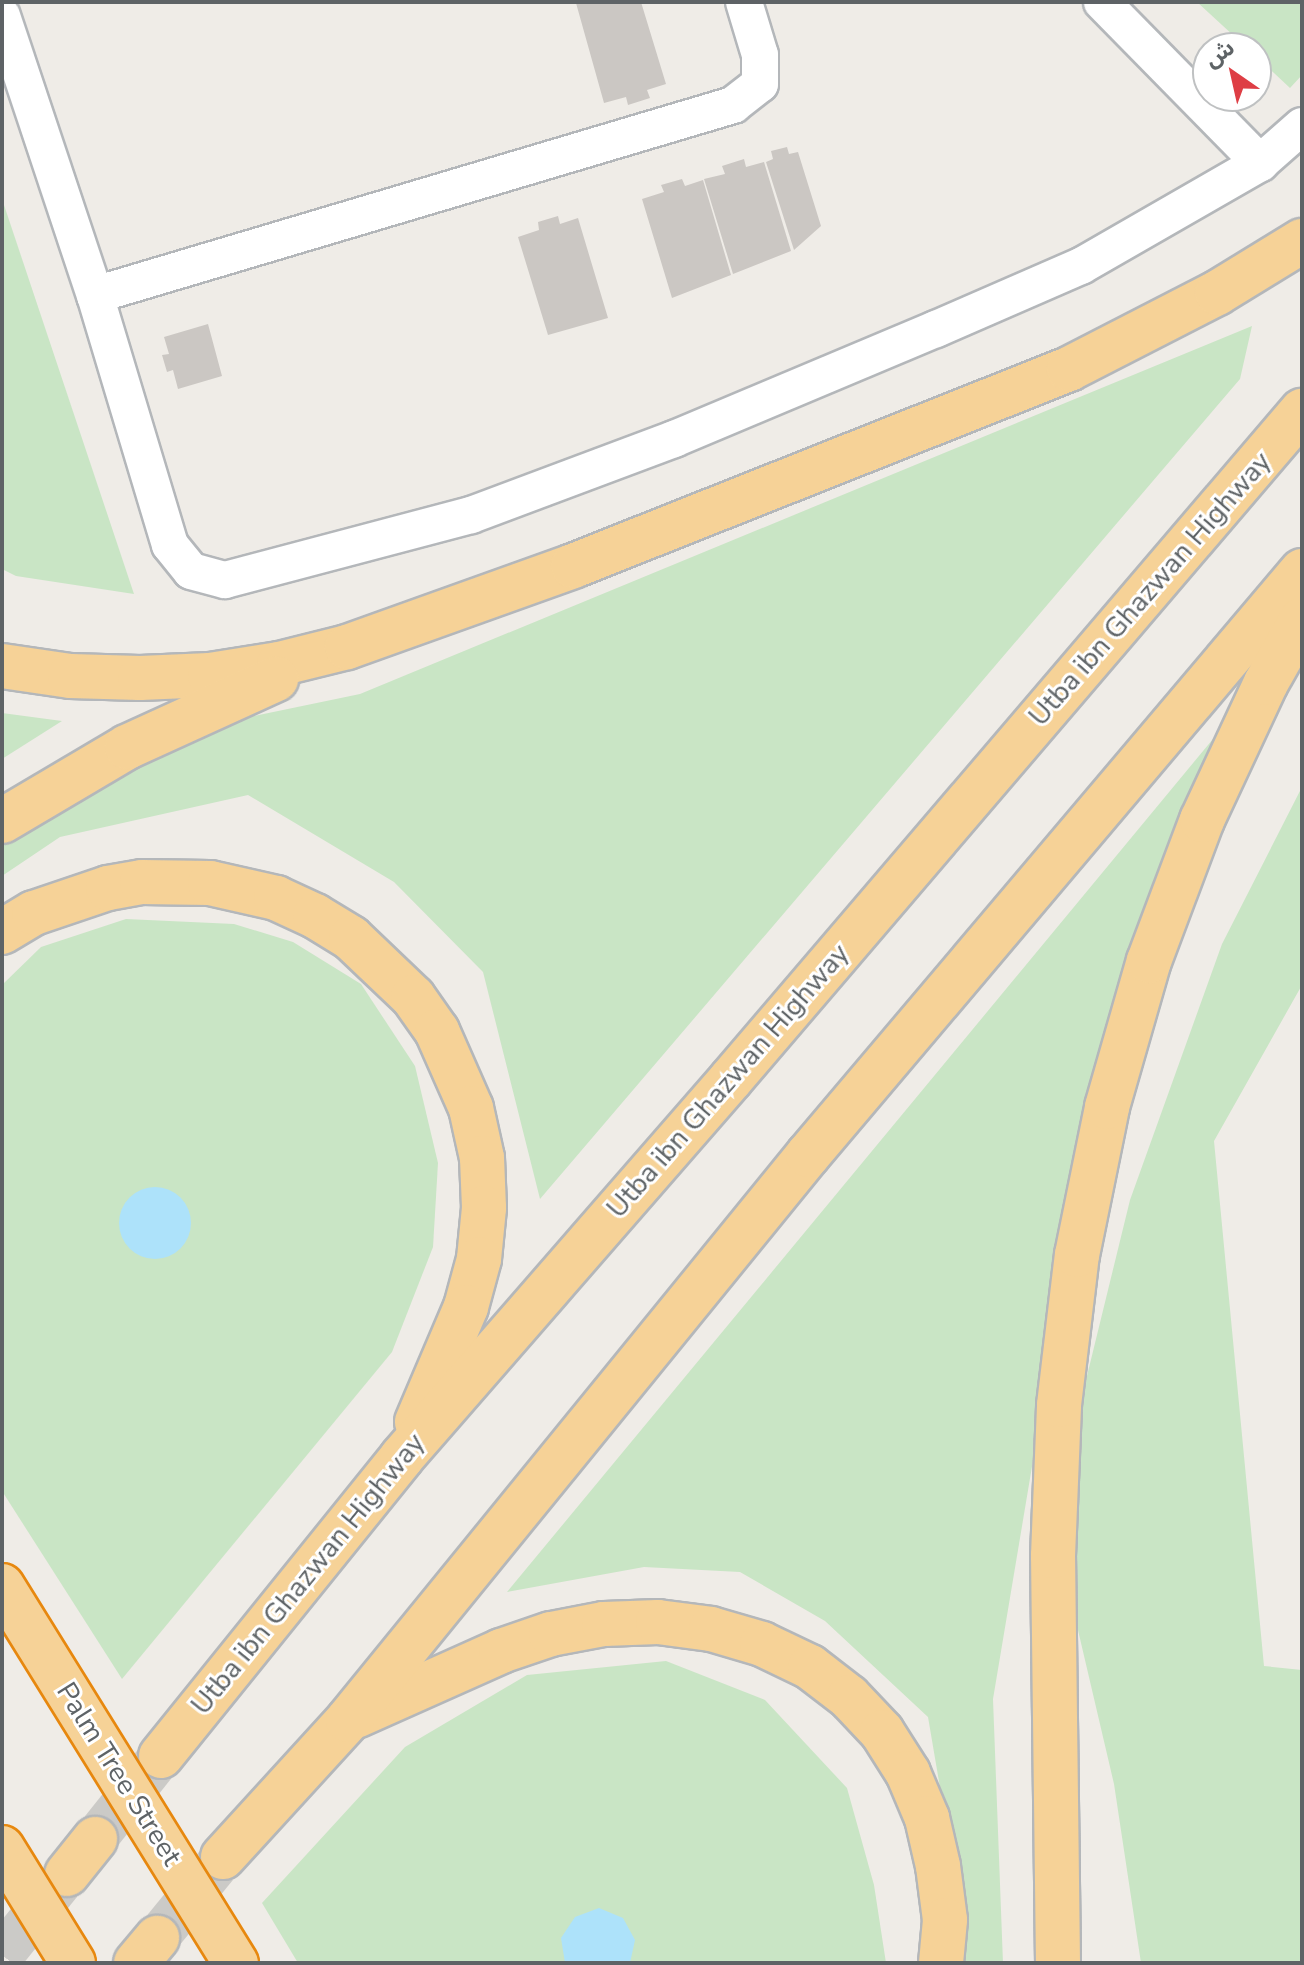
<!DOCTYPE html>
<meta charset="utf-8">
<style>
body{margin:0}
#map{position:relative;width:1304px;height:1965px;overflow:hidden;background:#efece7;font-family:"Nunito Sans","Noto Sans Arabic",sans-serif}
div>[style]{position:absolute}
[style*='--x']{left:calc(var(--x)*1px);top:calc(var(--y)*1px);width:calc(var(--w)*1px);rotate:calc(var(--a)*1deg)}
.green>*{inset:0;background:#c9e5c5}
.water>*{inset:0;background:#ade2fa}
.round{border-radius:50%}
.building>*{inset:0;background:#cbc7c3}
.highway-tunnel>*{height:44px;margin-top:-22px;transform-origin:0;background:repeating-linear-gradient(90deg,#cbcac7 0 44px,transparent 0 66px)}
.roads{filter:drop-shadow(2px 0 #b4b7ba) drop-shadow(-2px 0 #b4b7ba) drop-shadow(0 2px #b4b7ba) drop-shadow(0 -2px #b4b7ba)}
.street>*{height:36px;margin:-18px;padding:0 18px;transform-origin:18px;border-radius:18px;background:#fff}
.highway>*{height:44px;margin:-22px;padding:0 22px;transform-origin:22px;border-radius:22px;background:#f6d297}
.bridges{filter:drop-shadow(2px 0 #e7880f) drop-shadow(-2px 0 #e7880f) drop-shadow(0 2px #e7880f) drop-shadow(0 -2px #e7880f)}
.highway-bridge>*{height:44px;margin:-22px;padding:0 22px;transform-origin:22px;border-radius:22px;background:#f6d297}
span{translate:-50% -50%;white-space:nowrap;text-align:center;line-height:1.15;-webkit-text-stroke:6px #fff;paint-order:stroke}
.street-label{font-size:28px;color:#5e6366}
.frame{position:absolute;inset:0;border:4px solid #5e6366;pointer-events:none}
.north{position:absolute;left:1192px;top:32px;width:80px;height:80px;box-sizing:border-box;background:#fff;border:2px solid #bfc1c2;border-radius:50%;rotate:326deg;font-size:22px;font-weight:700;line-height:32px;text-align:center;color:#5e6366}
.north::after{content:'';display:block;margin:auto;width:28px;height:36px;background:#de3e45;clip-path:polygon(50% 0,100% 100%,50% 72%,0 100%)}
</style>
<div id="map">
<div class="green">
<div style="clip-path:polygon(1197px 2px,1302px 2px,1302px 75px,1290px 88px,1256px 56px,1256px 48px,1247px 48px)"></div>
<div style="clip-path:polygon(2px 199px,134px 594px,16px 576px,2px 569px)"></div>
<div style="clip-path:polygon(1252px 326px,1240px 379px,540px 1199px,483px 972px,394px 882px,248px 795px,60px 837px,2px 876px,2px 825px,153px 737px,360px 694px)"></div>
<div style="clip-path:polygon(2px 713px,62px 721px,2px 759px)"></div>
<div style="clip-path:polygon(1232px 716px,1098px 1073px,993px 1699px,1003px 1963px,962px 1963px,967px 1946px,928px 1717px,825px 1621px,740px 1572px,644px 1567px,507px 1592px)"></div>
<div style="clip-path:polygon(1302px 787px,1302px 985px,1214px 1141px,1264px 1666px,1302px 1670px,1302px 1963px,1141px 1963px,1114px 1784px,1052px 1519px,1130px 1200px,1222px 944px)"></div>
<div style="clip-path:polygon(126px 919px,234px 924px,293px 942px,361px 984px,415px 1066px,438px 1163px,433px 1247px,392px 1352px,122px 1679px,2px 1491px,2px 985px,41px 947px)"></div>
<div style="clip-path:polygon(666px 1661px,765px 1700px,847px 1788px,874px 1885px,886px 1963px,298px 1963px,262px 1903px,405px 1747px,527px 1675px)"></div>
</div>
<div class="water">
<div class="round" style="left:119px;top:1187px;width:72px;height:72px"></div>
<div style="clip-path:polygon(599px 1908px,623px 1918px,635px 1940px,630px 1963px,565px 1963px,561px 1938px,575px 1917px)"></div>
</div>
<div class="building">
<div style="clip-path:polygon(641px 2px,666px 84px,647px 90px,650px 98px,628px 105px,626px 97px,604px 103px,576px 3px)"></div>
<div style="clip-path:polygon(787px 147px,789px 154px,798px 152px,821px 226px,794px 250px,766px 162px,773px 159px,771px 151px)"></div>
<div style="clip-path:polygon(744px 159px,746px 167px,764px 162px,791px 251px,733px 274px,704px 179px,725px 174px,722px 166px)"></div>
<div style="clip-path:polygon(682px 179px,685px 186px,703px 180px,731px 275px,672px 298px,642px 199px,664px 192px,661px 185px)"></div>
<div style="clip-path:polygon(558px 216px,560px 224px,578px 218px,608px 318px,548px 335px,518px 237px,539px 230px,538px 222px)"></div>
<div style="clip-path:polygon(208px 324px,222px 376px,178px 389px,173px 370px,167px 372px,162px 355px,169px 354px,164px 337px)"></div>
</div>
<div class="highway-tunnel">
<div style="--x:95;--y:1839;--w:106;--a:-51.5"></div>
<div style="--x:157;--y:1938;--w:93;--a:-50.7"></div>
<div style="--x:2;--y:1955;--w:97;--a:-51.2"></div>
</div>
<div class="roads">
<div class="street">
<div style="--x:1102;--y:2;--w:226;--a:45.5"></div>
<div style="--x:2;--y:16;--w:294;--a:71.6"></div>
<div style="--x:95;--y:295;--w:261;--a:73.3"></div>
<div style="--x:170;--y:545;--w:33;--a:51"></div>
<div style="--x:191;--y:571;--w:35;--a:15"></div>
<div style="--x:225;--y:580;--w:254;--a:-14.8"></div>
<div style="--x:471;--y:515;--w:217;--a:-20.5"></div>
<div style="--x:674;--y:439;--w:284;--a:-22.8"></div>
<div style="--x:936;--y:329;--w:158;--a:-23.5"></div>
<div style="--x:1081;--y:266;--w:207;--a:-29.9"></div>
<div style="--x:1260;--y:163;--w:56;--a:-41.4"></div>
<div style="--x:95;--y:295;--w:666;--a:-16.58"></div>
<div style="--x:733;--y:105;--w:34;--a:-38"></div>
<div style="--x:760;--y:84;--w:29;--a:-90"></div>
<div style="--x:760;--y:55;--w:55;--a:-106.8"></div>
</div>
<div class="highway">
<div style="--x:2;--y:666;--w:69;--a:8.4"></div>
<div style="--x:70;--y:676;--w:70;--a:1.6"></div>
<div style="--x:140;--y:678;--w:70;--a:-2.5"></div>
<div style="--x:210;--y:675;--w:70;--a:-9.1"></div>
<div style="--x:279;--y:664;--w:70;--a:-14"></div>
<div style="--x:347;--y:647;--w:240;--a:-19.7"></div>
<div style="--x:573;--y:566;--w:534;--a:-21.66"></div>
<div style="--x:1069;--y:369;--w:166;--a:-27.2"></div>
<div style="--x:1217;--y:293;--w:100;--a:-31.5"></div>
<div style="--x:2;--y:821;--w:145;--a:-30.6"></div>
<div style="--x:127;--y:747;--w:164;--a:-24.5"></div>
<div style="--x:2;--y:932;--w:37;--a:-31"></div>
<div style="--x:34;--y:913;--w:78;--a:-18.7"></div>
<div style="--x:108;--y:888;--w:35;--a:-10"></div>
<div style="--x:142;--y:882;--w:68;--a:0.8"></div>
<div style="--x:210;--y:883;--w:68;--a:12.8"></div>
<div style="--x:276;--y:898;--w:43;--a:24.8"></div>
<div style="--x:315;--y:916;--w:42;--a:31.4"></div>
<div style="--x:351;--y:938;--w:86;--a:43.6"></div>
<div style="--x:413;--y:997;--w:42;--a:54.8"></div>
<div style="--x:437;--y:1031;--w:84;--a:66.2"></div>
<div style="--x:471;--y:1108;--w:51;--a:77.6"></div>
<div style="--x:482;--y:1158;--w:50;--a:87.7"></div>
<div style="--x:484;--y:1208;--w:51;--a:95.6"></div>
<div style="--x:479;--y:1259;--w:50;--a:105.2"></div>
<div style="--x:466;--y:1307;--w:125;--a:113.1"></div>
<div style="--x:356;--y:1716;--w:159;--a:-24.1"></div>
<div style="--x:501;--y:1651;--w:53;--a:-18.8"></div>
<div style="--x:551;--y:1634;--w:54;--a:-10.7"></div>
<div style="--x:604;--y:1624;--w:54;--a:-2.1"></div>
<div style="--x:658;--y:1622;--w:53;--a:7.5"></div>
<div style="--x:711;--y:1629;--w:53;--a:16.4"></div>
<div style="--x:762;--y:1644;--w:53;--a:25.6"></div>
<div style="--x:810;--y:1667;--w:49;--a:37.6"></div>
<div style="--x:849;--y:1697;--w:48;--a:46.7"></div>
<div style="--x:882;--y:1732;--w:49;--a:57.6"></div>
<div style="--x:908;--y:1773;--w:49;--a:67.1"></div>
<div style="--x:927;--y:1818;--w:49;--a:77.1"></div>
<div style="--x:938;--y:1866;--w:54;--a:82.6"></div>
<div style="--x:945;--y:1920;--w:43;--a:95.3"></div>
<div style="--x:161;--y:1756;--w:384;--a:-51.1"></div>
<div style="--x:402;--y:1457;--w:501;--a:-48.96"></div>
<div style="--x:731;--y:1079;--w:879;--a:-49.48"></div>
<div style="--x:223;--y:1857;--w:185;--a:-47.6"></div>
<div style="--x:348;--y:1720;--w:729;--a:-50.85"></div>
<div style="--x:808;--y:1155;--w:765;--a:-49.77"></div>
<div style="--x:67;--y:1874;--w:45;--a:-51.3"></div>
<div style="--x:136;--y:1963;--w:33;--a:-50"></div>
<div style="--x:1058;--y:1963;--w:407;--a:-90.7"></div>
<div style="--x:1053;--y:1556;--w:151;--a:-87.7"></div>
<div style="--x:1059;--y:1405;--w:151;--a:-83.2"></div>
<div style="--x:1077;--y:1255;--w:151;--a:-78.5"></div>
<div style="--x:1107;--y:1107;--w:152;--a:-74"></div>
<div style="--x:1149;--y:961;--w:151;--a:-69.4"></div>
<div style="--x:1202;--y:820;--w:151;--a:-65"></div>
<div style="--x:1266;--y:683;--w:73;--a:-60.6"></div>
</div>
</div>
<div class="bridges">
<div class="highway-bridge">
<div style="--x:2;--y:1586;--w:444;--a:58.2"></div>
<div style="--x:2;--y:1848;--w:135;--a:58.3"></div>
</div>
</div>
<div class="street-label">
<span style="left:1150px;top:589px;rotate:-49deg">Utba ibn Ghazwan Highway</span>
<span style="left:728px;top:1081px;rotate:-49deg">Utba ibn Ghazwan Highway</span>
<span style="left:308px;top:1574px;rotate:-51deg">Utba ibn Ghazwan Highway</span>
<span style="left:119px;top:1774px;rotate:58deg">Palm Tree Street</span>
</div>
<div class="frame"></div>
<div class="north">ش</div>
</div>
